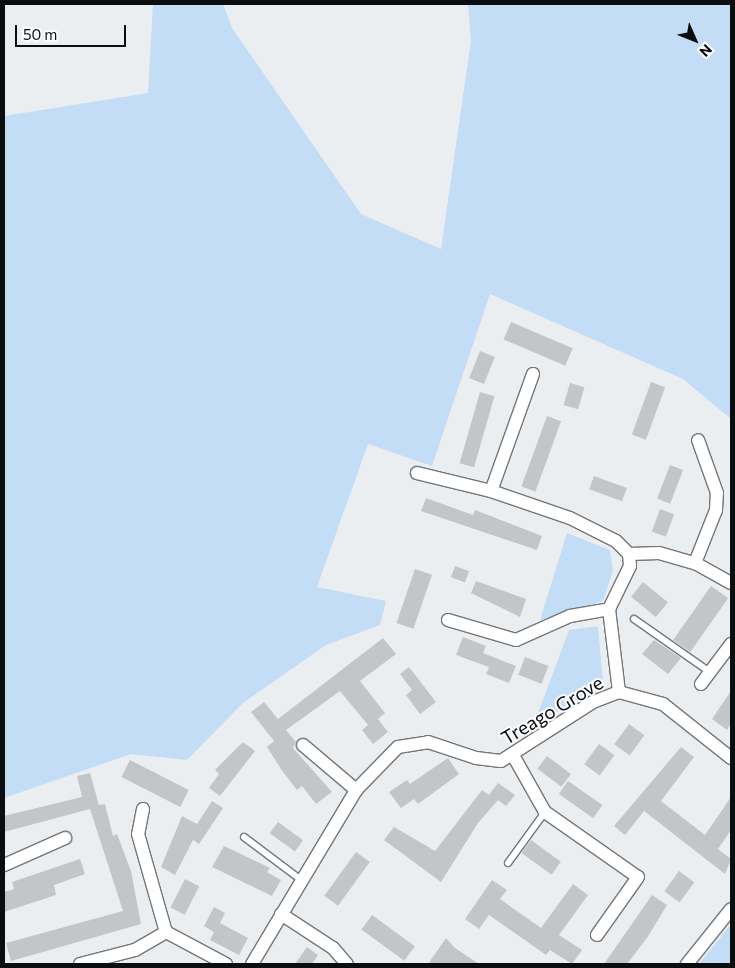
<!DOCTYPE html>
<style>
body{margin:0}
#map{position:relative;width:735px;height:968px;overflow:hidden;background:#ebeef0;font-family:Commissioner,sans-serif}
div>[style]{position:absolute}
[style*='--x']{left:calc(var(--x)*1px);top:calc(var(--y)*1px);width:calc(var(--w)*1px);rotate:calc(var(--a)*1deg)}
.green>*{inset:0;background:#c4ddf7}
.building>*{inset:0;background:#c3c6c8;transform-origin:0 0}
.roads{filter:drop-shadow(1px 0 #747678) drop-shadow(-1px 0 #747678) drop-shadow(0 1px #747678) drop-shadow(0 -1px #747678)}
.lane>*{height:6px;margin:-3px;padding:0 3px;transform-origin:3px;border-radius:3px;background:#fff}
.street>*{height:12px;margin:-6px;padding:0 6px;transform-origin:6px;border-radius:6px;background:#fff}
span{translate:-50% -50%;white-space:nowrap;text-align:center;line-height:1.15;-webkit-text-stroke:4px #f9fbfd;paint-order:stroke}
.street-label{font-size:19px;color:#0c0d0e}
.frame{position:absolute;inset:0;border:5px solid #0c0d0e;pointer-events:none}
.north{position:absolute;left:670px;top:15px;width:50px;height:50px;-webkit-text-stroke:4px #f9fbfd;paint-order:stroke;rotate:134deg;font-size:14px;font-weight:700;line-height:20px;text-align:center;color:#0c0d0e}
.north::after{content:'';display:block;margin:auto;width:18px;height:22px;background:#0c0d0e;clip-path:polygon(50% 0,100% 100%,50% 72%,0 100%)}
.scale{position:absolute;left:15px;top:25px;width:111px;height:22px;box-sizing:border-box;border:2px solid #0c0d0e;border-top:0;padding-left:6px;font-size:15px;line-height:18px;white-space:nowrap;color:#0c0d0e;-webkit-text-stroke:4px #f9fbfd;paint-order:stroke}
</style>
<div id="map">
<div class="green">
<div style="clip-path:polygon(153px 4px,223px 4px,232px 28px,361px 214px,441px 249px,471px 40px,468px 4px,731px 4px,731px 419px,683px 379px,490px 294px,432px 466px,368px 444px,317px 587px,386px 601px,380px 625px,326px 645px,243px 703px,187px 760px,131px 754px,4px 798px,4px 116px,148px 93px)"></div>
<div style="clip-path:polygon(567px 533px,610px 550px,613px 571px,603px 601px,540px 620px)"></div>
<div style="clip-path:polygon(598px 626px,603px 683px,533px 726px,569px 630px)"></div>
<div style="clip-path:polygon(731px 924px,731px 964px,699px 964px)"></div>
</div>
<div class="building">
<div style="left:511px;top:322px;width:67px;height:19px;rotate:23deg"></div>
<div style="left:480px;top:351px;width:16px;height:29px;rotate:22deg"></div>
<div style="left:651px;top:382px;width:15px;height:56px;rotate:20deg"></div>
<div style="left:570px;top:383px;width:15px;height:23px;rotate:16deg"></div>
<div style="left:480px;top:392px;width:15px;height:74px;rotate:16deg"></div>
<div style="left:547px;top:416px;width:15px;height:75px;rotate:20deg"></div>
<div style="left:670px;top:465px;width:14px;height:36px;rotate:21deg"></div>
<div style="left:594px;top:476px;width:35px;height:14px;rotate:20deg"></div>
<div style="clip-path:polygon(426px 498px,473px 515px,475px 510px,542px 536px,537px 550px,421px 511px)"></div>
<div style="left:660px;top:509px;width:15px;height:24px;rotate:20deg"></div>
<div style="left:455px;top:566px;width:15px;height:12px;rotate:20deg"></div>
<div style="left:415px;top:569px;width:18px;height:57px;rotate:19deg"></div>
<div style="clip-path:polygon(476px 581px,526px 599px,520px 617px,471px 593px)"></div>
<div style="left:643px;top:582px;width:32px;height:19px;rotate:39deg"></div>
<div style="left:711px;top:586px;width:21px;height:66px;rotate:35deg"></div>
<div style="clip-path:polygon(463px 637px,486px 646px,483px 653px,516px 666px,509px 683px,486px 674px,489px 667px,456px 655px)"></div>
<div style="clip-path:polygon(383px 638px,396px 654px,360px 681px,385px 713px,378px 719px,388px 732px,373px 744px,362px 730px,368px 725px,340px 691px,286px 730px,296px 742px,293px 748px,332px 792px,316px 804px,302px 786px,297px 790px,281px 769px,267px 747px,274px 741px,251px 712px,264px 702px,278px 719px)"></div>
<div style="clip-path:polygon(654px 640px,681px 658px,668px 674px,642px 654px)"></div>
<div style="left:525px;top:657px;width:25px;height:19px;rotate:21deg"></div>
<div style="clip-path:polygon(409px 667px,436px 702px,420px 714px,406px 695px,412px 690px,400px 674px)"></div>
<div style="clip-path:polygon(731px 691px,731px 723px,727px 730px,712px 719px)"></div>
<div style="left:629px;top:724px;width:19px;height:25px;rotate:36deg"></div>
<div style="clip-path:polygon(243px 742px,255px 751px,220px 796px,209px 788px,219px 774px,215px 770px)"></div>
<div style="left:599px;top:744px;width:19px;height:25px;rotate:36deg"></div>
<div style="clip-path:polygon(681px 747px,694px 757px,661px 801px,705px 835px,731px 797px,731px 830px,718px 849px,731px 859px,725px 874px,644px 811px,625px 835px,614px 826px)"></div>
<div style="left:547px;top:756px;width:30px;height:16px;rotate:37deg"></div>
<div style="clip-path:polygon(448px 758px,459px 774px,418px 804px,414px 799px,401px 808px,389px 792px,407px 780px,410px 784px)"></div>
<div style="left:130px;top:760px;width:66px;height:19px;rotate:27deg"></div>
<div style="clip-path:polygon(90px 773px,99px 805px,105px 804px,113px 836px,117px 834px,131px 871px,141px 924px,11px 961px,6px 943px,123px 911px,90px 809px,4px 832px,4px 816px,82px 797px,77px 776px)"></div>
<div style="left:568px;top:781px;width:42px;height:16px;rotate:35deg"></div>
<div style="clip-path:polygon(498px 783px,515px 795px,506px 806px,498px 800px,478px 823px,441px 882px,384px 840px,394px 827px,435px 851px,482px 790px,489px 795px)"></div>
<div style="clip-path:polygon(212px 801px,223px 808px,199px 844px,193px 840px,175px 875px,161px 867px,182px 816px,197px 824px)"></div>
<div style="left:278px;top:822px;width:31px;height:14px;rotate:36deg"></div>
<div style="left:531px;top:840px;width:37px;height:16px;rotate:36deg"></div>
<div style="clip-path:polygon(224px 846px,270px 868px,267px 872px,281px 880px,272px 896px,212px 867px)"></div>
<div style="left:356px;top:852px;width:17px;height:54px;rotate:36deg"></div>
<div style="clip-path:polygon(80px 859px,85px 874px,54px 885px,56px 895px,4px 912px,4px 892px,14px 889px,12px 882px)"></div>
<div style="left:679px;top:871px;width:19px;height:25px;rotate:36deg"></div>
<div style="left:185px;top:879px;width:16px;height:32px;rotate:27deg"></div>
<div style="clip-path:polygon(492px 880px,507px 890px,500px 899px,541px 928px,573px 884px,588px 895px,559px 935px,582px 950px,572px 964px,550px 950px,546px 955px,489px 915px,479px 929px,465px 919px)"></div>
<div style="clip-path:polygon(652px 895px,667px 905px,647px 938px,627px 964px,604px 964px)"></div>
<div style="clip-path:polygon(214px 907px,225px 913px,220px 923px,248px 938px,239px 955px,210px 940px,214px 932px,204px 926px)"></div>
<div style="left:372px;top:915px;width:53px;height:18px;rotate:36deg"></div>
<div style="clip-path:polygon(446px 938px,455px 948px,479px 964px,428px 964px)"></div>
<div style="clip-path:polygon(307px 947px,318px 955px,312px 964px,295px 964px)"></div>
</div>
<div class="roads">
<div class="lane">
<div style="--x:634;--y:619;--w:93;--a:34.9"></div>
<div style="--x:244;--y:837;--w:71;--a:37"></div>
<div style="--x:508;--y:863;--w:63;--a:-54"></div>
</div>
<div class="street">
<div style="--x:533;--y:374;--w:124;--a:109.7"></div>
<div style="--x:491;--y:491;--w:83;--a:18.9"></div>
<div style="--x:570;--y:518;--w:51;--a:26.6"></div>
<div style="--x:616;--y:541;--w:18;--a:45"></div>
<div style="--x:629;--y:554;--w:12;--a:85"></div>
<div style="--x:630;--y:566;--w:48;--a:116"></div>
<div style="--x:609;--y:609;--w:84;--a:83.1"></div>
<div style="--x:417;--y:473;--w:76;--a:13.7"></div>
<div style="--x:629;--y:554;--w:30;--a:-2"></div>
<div style="--x:659;--y:553;--w:37;--a:16"></div>
<div style="--x:695;--y:563;--w:41;--a:29.1"></div>
<div style="--x:695;--y:563;--w:57;--a:-68.4"></div>
<div style="--x:716;--y:510;--w:17;--a:-87"></div>
<div style="--x:717;--y:493;--w:56;--a:-109.7"></div>
<div style="--x:448;--y:620;--w:71;--a:16.4"></div>
<div style="--x:516;--y:640;--w:59;--a:-24"></div>
<div style="--x:570;--y:616;--w:40;--a:-10"></div>
<div style="--x:701;--y:684;--w:50;--a:-53.1"></div>
<div style="--x:303;--y:745;--w:70;--a:40.3"></div>
<div style="--x:514;--y:757;--w:63;--a:60.6"></div>
<div style="--x:545;--y:812;--w:113;--a:35"></div>
<div style="--x:638;--y:877;--w:71;--a:125.3"></div>
<div style="--x:143;--y:809;--w:25;--a:101"></div>
<div style="--x:138;--y:834;--w:102;--a:74.1"></div>
<div style="--x:166;--y:932;--w:68;--a:28.1"></div>
<div style="--x:4;--y:865;--w:67;--a:-23.9"></div>
<div style="--x:281;--y:914;--w:62;--a:33.2"></div>
<div style="--x:333;--y:948;--w:21;--a:49"></div>
<div style="--x:80;--y:964;--w:57;--a:-14.3"></div>
<div style="--x:135;--y:950;--w:36;--a:-30"></div>
<div style="--x:252;--y:964;--w:203;--a:-59.1"></div>
<div style="--x:356;--y:790;--w:60;--a:-45.7"></div>
<div style="--x:398;--y:747;--w:30;--a:-9"></div>
<div style="--x:428;--y:742;--w:51;--a:18.4"></div>
<div style="--x:476;--y:758;--w:25;--a:7"></div>
<div style="--x:501;--y:761;--w:109;--a:-32.7"></div>
<div style="--x:593;--y:702;--w:28;--a:-21"></div>
<div style="--x:619;--y:692;--w:46;--a:15.3"></div>
<div style="--x:663;--y:704;--w:87;--a:38.5"></div>
<div style="--x:687;--y:964;--w:70;--a:-51.3"></div>
</div>
</div>
<div class="street-label">
<span style="left:552px;top:710px;rotate:-31deg">Treago Grove</span>
</div>
<div class="frame"></div>
<div class="north">N</div>
<div class="scale">50 m</div>
</div>
